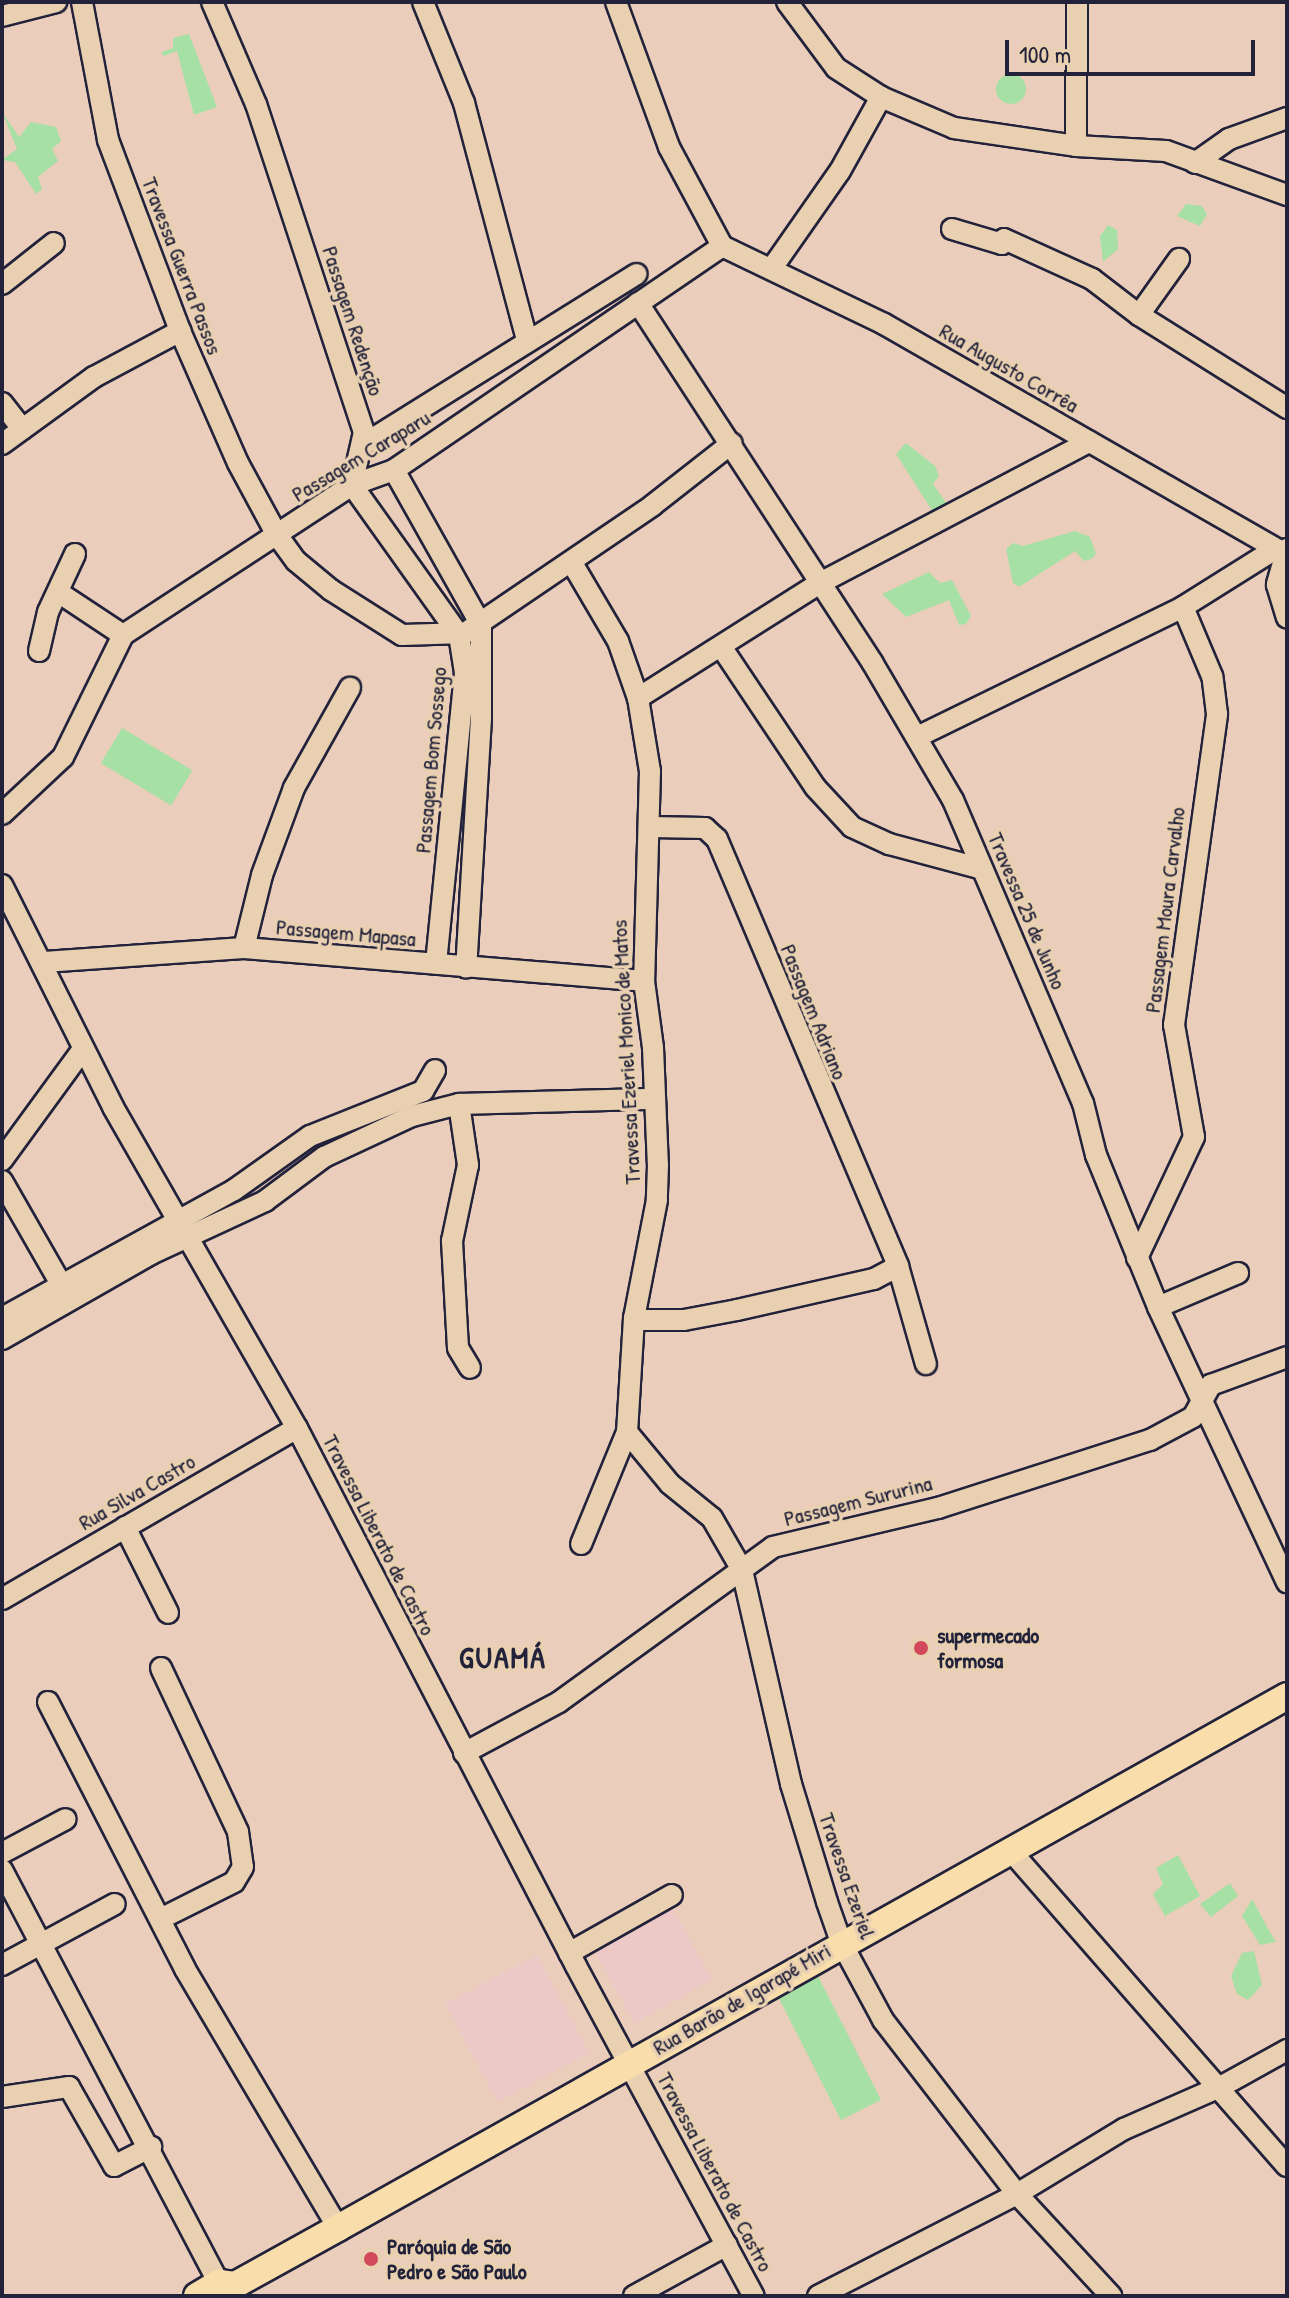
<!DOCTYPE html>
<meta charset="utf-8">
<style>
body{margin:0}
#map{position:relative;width:1289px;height:2298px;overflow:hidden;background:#eacdbb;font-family:"Patrick Hand",sans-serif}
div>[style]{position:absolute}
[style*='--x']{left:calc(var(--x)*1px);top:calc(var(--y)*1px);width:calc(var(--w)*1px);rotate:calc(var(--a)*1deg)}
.built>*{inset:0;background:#ecc9c7;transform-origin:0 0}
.green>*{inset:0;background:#a7e0a4;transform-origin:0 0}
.round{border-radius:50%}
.roads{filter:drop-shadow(2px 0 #22223b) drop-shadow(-2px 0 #22223b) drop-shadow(0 2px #22223b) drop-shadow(0 -2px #22223b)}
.minor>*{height:20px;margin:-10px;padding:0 10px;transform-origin:10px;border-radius:10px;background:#e9d0b1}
.major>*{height:26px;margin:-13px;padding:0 13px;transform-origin:13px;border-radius:13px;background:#f9deab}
.dots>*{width:22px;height:22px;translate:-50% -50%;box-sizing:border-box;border:4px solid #e9d0b1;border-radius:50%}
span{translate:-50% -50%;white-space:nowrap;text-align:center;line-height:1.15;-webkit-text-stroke:7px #e9d0b1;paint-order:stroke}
.street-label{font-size:22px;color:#22223b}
.poi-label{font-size:22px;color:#22223b;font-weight:700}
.left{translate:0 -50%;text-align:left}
.district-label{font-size:30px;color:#22223b;font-weight:700;letter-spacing:2px}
.frame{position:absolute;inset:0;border:4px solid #22223b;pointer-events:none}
.scale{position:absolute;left:1005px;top:40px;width:250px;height:36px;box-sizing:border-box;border:4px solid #22223b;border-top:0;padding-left:10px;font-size:24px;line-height:28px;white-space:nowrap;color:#22223b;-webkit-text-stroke:6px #e9d0b1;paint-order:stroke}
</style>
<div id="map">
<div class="built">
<div style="left:669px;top:1902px;width:89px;height:89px;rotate:61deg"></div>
<div style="left:537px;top:1955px;width:111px;height:104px;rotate:62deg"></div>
</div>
<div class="green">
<div style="clip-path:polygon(189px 34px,217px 107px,194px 115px,177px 51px,164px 56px,161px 52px,173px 48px,173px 38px)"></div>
<div class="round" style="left:996px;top:74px;width:30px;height:30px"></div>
<div style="clip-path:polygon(2px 112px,19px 137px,31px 122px,56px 127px,61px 141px,52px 149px,58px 161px,38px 177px,42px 189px,36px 194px,15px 162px,2px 160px,17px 149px)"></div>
<div style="clip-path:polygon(1186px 204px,1202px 206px,1207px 214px,1200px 226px,1177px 216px)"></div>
<div style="clip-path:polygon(1108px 225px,1117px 230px,1118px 249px,1103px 262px,1100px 236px)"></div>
<div style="clip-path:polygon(906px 443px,935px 466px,939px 476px,933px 484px,949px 507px,933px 512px,896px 454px)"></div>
<div style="clip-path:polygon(1075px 531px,1090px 537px,1096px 554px,1091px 559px,1084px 561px,1075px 551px,1019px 587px,1013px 583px,1006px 549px,1013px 543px,1023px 546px)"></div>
<div style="clip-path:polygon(929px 572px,940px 583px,952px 580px,971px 616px,966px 624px,959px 625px,949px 600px,906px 617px,882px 594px)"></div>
<div style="left:122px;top:728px;width:82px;height:41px;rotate:31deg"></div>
<div style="clip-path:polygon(1178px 1855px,1200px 1896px,1165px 1916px,1153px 1894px,1163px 1884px,1156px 1868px)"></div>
<div style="clip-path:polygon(1230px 1883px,1238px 1896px,1211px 1917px,1200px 1904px)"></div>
<div style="clip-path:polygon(1252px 1899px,1271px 1934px,1276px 1942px,1260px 1945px,1242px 1916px)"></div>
<div style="clip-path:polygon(1254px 1951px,1262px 1985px,1248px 2000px,1237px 1994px,1231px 1976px,1242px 1953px)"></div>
<div style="left:817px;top:1974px;width:141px;height:45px;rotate:63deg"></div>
</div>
<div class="roads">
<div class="minor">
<div style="--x:82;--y:2;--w:140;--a:79.3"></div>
<div style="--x:108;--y:140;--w:204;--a:69.3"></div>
<div style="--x:180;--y:331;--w:144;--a:66.3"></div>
<div style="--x:238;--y:463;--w:82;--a:61.6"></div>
<div style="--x:277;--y:535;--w:32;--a:54"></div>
<div style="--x:296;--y:561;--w:45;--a:39.6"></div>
<div style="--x:331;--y:590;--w:84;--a:32.4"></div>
<div style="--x:402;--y:635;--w:63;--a:-1.8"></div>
<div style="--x:465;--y:633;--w:227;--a:-34.2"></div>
<div style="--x:653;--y:505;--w:100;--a:-38.1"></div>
<div style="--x:212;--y:2;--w:111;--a:66.7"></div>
<div style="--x:256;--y:104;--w:345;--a:71.8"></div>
<div style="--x:364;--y:432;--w:54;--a:102.8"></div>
<div style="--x:352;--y:485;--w:184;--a:54.5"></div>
<div style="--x:459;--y:635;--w:38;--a:81"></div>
<div style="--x:465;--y:673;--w:292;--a:95.7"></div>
<div style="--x:423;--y:2;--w:109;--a:67.9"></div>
<div style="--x:464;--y:103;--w:244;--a:75.1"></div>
<div style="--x:616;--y:2;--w:154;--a:69.9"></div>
<div style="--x:669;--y:147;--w:112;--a:61.8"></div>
<div style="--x:722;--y:246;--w:180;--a:25.7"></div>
<div style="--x:884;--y:324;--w:465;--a:29.8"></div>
<div style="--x:787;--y:2;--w:82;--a:53.4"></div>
<div style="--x:836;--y:68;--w:54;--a:32.8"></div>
<div style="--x:881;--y:97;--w:79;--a:23"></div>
<div style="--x:954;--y:128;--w:123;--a:8.4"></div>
<div style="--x:1076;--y:146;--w:90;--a:3.2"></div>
<div style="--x:1166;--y:151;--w:129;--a:20"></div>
<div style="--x:2;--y:16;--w:56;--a:-14.5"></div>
<div style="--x:1076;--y:146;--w:144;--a:-89.6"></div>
<div style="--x:1195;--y:163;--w:42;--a:-35.2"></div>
<div style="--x:1229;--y:139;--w:62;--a:-19.9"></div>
<div style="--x:952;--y:229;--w:52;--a:16.7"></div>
<div style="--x:1002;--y:244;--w:5;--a:-68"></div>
<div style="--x:1004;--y:239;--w:97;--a:24.4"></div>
<div style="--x:1092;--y:279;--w:59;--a:37.5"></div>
<div style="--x:1139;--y:315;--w:175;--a:32.1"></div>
<div style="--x:772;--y:268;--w:118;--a:-55"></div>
<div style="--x:840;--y:171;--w:85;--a:-61"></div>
<div style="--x:2;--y:284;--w:66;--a:-38.3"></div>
<div style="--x:638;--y:303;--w:429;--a:56.9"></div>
<div style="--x:872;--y:662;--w:160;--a:59.6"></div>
<div style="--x:953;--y:800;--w:330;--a:66.8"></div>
<div style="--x:1083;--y:1103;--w:54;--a:76"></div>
<div style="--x:1096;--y:1155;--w:164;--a:67.8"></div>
<div style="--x:1158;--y:1307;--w:304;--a:64.9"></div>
<div style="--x:1139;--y:315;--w:69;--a:-54.5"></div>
<div style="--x:2;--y:403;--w:33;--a:52"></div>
<div style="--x:366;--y:443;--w:319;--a:-32"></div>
<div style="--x:2;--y:444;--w:114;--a:-36.1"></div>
<div style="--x:94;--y:377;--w:98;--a:-28.1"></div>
<div style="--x:394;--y:470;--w:178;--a:60.7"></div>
<div style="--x:481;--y:625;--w:93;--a:90"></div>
<div style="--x:481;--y:718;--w:250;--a:93.4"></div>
<div style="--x:1287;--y:549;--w:37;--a:106"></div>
<div style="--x:1277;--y:585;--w:34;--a:73"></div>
<div style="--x:572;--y:563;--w:91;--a:59.5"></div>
<div style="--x:618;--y:641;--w:60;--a:70.7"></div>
<div style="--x:638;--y:698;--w:74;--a:80.7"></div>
<div style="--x:650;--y:771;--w:210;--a:91.6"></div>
<div style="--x:644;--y:981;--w:68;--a:82.3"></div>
<div style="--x:653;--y:1048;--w:117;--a:87.6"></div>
<div style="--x:658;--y:1165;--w:35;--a:92"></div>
<div style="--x:657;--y:1200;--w:120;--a:101"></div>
<div style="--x:634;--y:1318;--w:114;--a:93.5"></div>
<div style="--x:627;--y:1432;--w:121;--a:112.3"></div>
<div style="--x:58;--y:592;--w:78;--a:33.5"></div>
<div style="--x:722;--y:648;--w:167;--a:56.2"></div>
<div style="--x:815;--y:787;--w:54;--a:47.2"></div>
<div style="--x:852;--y:827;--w:41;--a:24.7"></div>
<div style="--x:889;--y:844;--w:96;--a:15"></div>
<div style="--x:39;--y:651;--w:40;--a:-77"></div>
<div style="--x:48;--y:612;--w:64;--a:-65"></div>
<div style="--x:638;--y:698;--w:215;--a:-32.3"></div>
<div style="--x:820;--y:583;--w:304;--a:-27.7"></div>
<div style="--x:917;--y:737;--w:296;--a:-26"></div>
<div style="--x:1183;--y:607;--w:107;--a:-32.1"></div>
<div style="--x:2;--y:814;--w:83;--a:-43.1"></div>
<div style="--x:63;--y:757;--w:136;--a:-63.8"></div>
<div style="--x:123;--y:635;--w:274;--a:-33.2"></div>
<div style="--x:352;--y:485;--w:45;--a:-19.7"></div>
<div style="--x:394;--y:470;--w:397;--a:-34.3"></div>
<div style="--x:651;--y:827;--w:54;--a:1.1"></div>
<div style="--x:705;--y:828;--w:16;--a:43"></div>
<div style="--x:717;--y:839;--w:464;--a:67"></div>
<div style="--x:898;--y:1266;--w:102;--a:74.1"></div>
<div style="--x:2;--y:885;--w:248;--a:63.4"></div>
<div style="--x:113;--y:1107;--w:370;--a:60.2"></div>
<div style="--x:297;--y:1428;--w:606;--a:62.59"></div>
<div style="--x:576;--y:1966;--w:375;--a:61.7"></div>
<div style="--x:244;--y:948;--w:75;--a:-76.1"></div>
<div style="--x:262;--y:875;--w:93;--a:-69.8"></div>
<div style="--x:294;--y:788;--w:115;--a:-60.8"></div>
<div style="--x:44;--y:962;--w:200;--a:-4"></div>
<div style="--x:244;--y:948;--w:401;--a:4.7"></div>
<div style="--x:459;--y:1104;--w:62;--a:81.6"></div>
<div style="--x:468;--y:1165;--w:78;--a:101.9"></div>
<div style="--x:452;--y:1241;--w:107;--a:86.8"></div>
<div style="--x:458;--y:1348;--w:23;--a:59"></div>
<div style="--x:2;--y:1160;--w:137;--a:-53.9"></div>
<div style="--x:2;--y:1181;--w:119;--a:60.2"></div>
<div style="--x:1137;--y:1258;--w:134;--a:-64.8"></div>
<div style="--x:1194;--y:1137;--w:114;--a:-100.1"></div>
<div style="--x:1174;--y:1025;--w:314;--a:-82.1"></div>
<div style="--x:1217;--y:714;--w:38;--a:-97"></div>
<div style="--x:1212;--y:676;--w:75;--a:-112.8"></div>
<div style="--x:1158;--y:1307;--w:87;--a:-23"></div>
<div style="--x:2;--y:1318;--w:265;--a:-28.9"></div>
<div style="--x:234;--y:1190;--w:93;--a:-35.4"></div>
<div style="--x:310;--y:1136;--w:122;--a:-21.7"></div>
<div style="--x:423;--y:1091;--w:24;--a:-60"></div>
<div style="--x:634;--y:1320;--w:50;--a:0"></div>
<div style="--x:684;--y:1320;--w:54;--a:-10.7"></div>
<div style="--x:737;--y:1310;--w:140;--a:-12.8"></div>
<div style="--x:874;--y:1279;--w:27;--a:-28"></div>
<div style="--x:2;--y:1339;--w:172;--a:-29.7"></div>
<div style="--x:151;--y:1254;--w:126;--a:-24.9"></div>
<div style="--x:265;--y:1201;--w:74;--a:-36.7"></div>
<div style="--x:324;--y:1157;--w:97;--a:-25"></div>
<div style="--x:412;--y:1116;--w:49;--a:-14.3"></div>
<div style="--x:459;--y:1104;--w:196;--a:-1.5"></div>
<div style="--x:627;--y:1432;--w:67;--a:50.4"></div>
<div style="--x:670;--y:1484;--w:54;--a:39"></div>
<div style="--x:712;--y:1518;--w:60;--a:60"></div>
<div style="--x:742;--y:1570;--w:220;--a:77.1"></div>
<div style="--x:791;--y:1784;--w:123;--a:73"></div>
<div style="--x:827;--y:1902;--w:42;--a:70.7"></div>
<div style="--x:841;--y:1942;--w:89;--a:61.7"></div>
<div style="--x:883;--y:2020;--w:220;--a:52.4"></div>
<div style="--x:1017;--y:2194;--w:139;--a:47.3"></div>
<div style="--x:125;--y:1527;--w:96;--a:63.4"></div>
<div style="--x:2;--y:1599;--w:341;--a:-30.1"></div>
<div style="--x:161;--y:1668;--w:181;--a:64.8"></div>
<div style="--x:238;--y:1832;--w:35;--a:82"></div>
<div style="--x:243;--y:1867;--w:17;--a:121"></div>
<div style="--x:234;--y:1882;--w:80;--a:153.4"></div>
<div style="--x:48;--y:1702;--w:300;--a:62.8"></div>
<div style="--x:185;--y:1969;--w:301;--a:59.4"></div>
<div style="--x:464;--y:1753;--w:108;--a:-28.2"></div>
<div style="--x:559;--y:1702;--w:264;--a:-35.9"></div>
<div style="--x:773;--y:1547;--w:170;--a:-13.3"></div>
<div style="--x:938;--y:1508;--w:223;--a:-17.8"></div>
<div style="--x:1150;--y:1440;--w:49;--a:-28.1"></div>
<div style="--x:1193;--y:1417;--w:37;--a:-61"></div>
<div style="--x:1211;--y:1385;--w:81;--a:-20.2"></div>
<div style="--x:1010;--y:1850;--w:420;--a:48.8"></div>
<div style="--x:2;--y:1853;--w:72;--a:-28"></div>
<div style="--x:2;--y:1870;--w:467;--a:62.3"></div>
<div style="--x:569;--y:1953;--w:118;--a:-29.4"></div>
<div style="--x:2;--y:1965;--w:128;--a:-28.4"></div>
<div style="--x:2;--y:2097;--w:68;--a:-8.5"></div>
<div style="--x:69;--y:2087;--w:91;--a:60.3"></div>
<div style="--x:114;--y:2166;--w:42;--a:-27.2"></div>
<div style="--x:634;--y:2296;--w:106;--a:-28.7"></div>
<div style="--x:818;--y:2296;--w:224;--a:-27.1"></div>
<div style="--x:1017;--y:2194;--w:125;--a:-31.3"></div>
<div style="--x:1124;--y:2129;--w:107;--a:-23.7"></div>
<div style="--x:1222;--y:2086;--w:74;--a:-29"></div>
</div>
<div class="major">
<div style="--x:197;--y:2296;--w:26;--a:-31"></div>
<div style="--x:219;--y:2283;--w:16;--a:7"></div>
<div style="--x:235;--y:2285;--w:118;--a:-29"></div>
<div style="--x:338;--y:2228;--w:1088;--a:-29.27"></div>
</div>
</div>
<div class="dots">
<div style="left:921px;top:1648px;background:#d1495b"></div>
<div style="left:371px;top:2259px;background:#d1495b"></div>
</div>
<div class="street-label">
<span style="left:182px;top:266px;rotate:69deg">Travessa Guerra Passos</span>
<span style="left:353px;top:321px;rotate:72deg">Passagem Redenção</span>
<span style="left:1009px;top:368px;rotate:30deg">Rua Augusto Corrêa</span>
<span style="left:361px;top:456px;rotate:-31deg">Passagem Caraparu</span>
<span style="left:431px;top:760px;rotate:-85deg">Passagem Bom Sossego</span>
<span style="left:1165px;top:910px;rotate:-83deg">Passagem Moura Carvalho</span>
<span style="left:1027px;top:911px;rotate:67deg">Travessa 25 de Junho</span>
<span style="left:346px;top:933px;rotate:5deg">Passagem Mapasa</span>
<span style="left:814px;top:1012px;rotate:68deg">Passagem Adriano</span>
<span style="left:626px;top:1052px;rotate:-93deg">Travessa Ezeriel Monico de Matos</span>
<span style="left:137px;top:1492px;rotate:-30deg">Rua Silva Castro</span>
<span style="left:858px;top:1501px;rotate:-14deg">Passagem Sururina</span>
<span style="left:379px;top:1535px;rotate:63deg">Travessa Liberato de Castro</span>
<span style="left:847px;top:1876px;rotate:71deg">Travessa Ezeriel</span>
<span style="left:742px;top:1999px;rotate:-30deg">Rua Barão de Igarapé Miri</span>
<span style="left:715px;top:2172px;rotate:62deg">Travessa Liberato de Castro</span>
</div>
<div class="poi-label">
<span class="left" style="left:937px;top:1648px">supermecado<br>formosa</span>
<span class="left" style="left:387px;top:2259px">Paróquia de São<br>Pedro e São Paulo</span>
</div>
<div class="district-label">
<span style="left:503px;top:1657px">GUAMÁ</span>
</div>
<div class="frame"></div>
<div class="scale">100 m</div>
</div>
